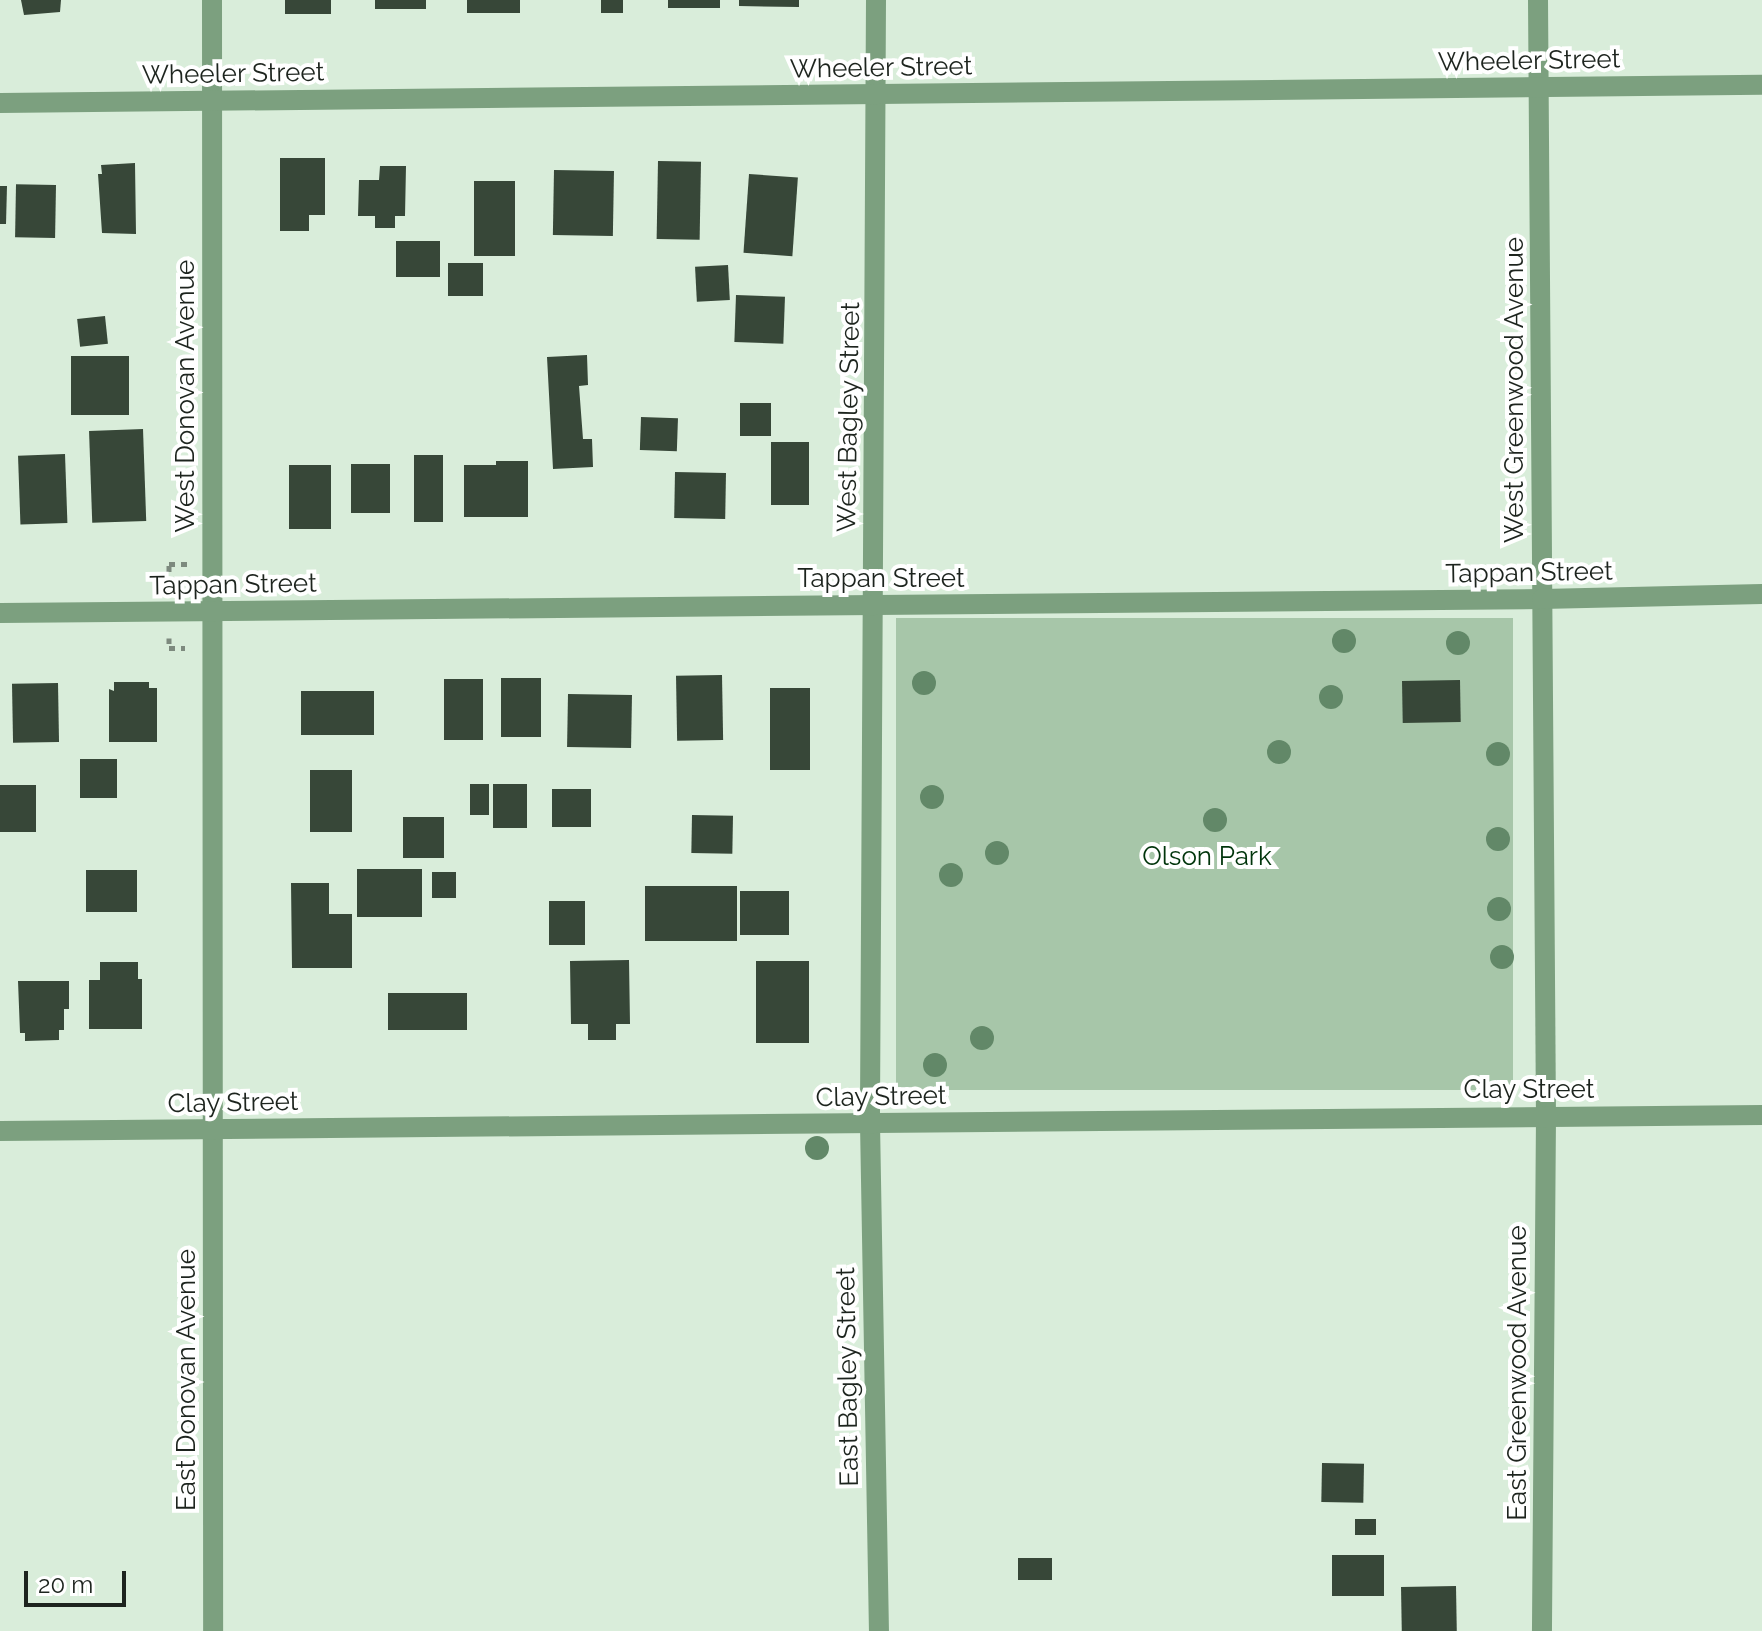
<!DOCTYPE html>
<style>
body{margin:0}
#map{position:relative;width:1762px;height:1631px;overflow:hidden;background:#d9edda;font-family:Raleway,sans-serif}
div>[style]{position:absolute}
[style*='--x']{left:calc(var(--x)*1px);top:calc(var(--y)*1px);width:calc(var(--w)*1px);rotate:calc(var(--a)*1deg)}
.green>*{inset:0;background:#a7c6a9;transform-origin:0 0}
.building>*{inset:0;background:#374738;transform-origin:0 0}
.path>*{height:5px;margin-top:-2.5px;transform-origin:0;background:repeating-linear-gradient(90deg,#7d8a7e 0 6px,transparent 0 12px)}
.minor>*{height:20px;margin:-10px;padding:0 10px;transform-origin:10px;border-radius:10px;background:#7ca07f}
.trees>*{width:24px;height:24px;margin:-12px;border-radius:50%;background:#628868}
span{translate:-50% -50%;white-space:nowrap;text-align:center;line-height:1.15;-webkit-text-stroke:8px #fff;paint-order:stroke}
.street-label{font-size:26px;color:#1d241e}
.park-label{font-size:26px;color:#00350b}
.scale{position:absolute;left:24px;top:1571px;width:102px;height:36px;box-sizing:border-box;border:4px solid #1d241e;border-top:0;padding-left:10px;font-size:24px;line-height:28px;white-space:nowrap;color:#1d241e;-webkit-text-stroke:6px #fff;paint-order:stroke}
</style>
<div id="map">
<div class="green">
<div style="left:1513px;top:618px;width:472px;height:617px;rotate:90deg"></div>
</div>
<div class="building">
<div style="clip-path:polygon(21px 0,61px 0,60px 12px,24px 15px)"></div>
<div style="left:285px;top:0;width:46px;height:14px"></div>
<div style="left:375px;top:0;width:51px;height:9px"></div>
<div style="left:467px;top:0;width:53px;height:13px"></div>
<div style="left:601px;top:0;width:22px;height:13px"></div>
<div style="left:668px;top:0;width:52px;height:8px"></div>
<div style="clip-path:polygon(739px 0,799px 0,799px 7px,739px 6px)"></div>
<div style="clip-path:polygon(280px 158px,325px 158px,325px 215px,309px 215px,309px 231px,280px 231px)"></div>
<div style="left:658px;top:161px;width:43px;height:78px;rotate:1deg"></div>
<div style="clip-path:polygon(135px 163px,136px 234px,102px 233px,98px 174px,102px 174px,101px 165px)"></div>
<div style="clip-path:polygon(380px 166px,406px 166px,405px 216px,395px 216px,395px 228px,375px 228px,375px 216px,358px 216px,359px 180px,379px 180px)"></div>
<div style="left:554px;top:170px;width:60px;height:65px;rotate:1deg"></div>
<div style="left:749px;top:174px;width:49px;height:79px;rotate:4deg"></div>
<div style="left:474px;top:181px;width:41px;height:75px"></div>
<div style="left:56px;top:185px;width:53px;height:40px;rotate:91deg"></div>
<div style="clip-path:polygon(0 186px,7px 186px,6px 224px,0 224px)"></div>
<div style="left:396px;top:241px;width:44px;height:36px"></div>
<div style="left:448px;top:263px;width:35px;height:33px"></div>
<div style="left:728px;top:265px;width:35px;height:33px;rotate:87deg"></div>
<div style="left:736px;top:295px;width:49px;height:47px;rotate:2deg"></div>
<div style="left:105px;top:316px;width:28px;height:28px;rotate:84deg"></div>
<div style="clip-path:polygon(587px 355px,588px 385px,579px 386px,583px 439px,592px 439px,593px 467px,553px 469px,547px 357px)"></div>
<div style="left:71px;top:356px;width:58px;height:59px"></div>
<div style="left:740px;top:403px;width:31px;height:33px"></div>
<div style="left:641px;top:417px;width:37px;height:33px;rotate:2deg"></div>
<div style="left:143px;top:429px;width:92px;height:54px;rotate:88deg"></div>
<div style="left:771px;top:442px;width:38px;height:63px"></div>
<div style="left:65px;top:454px;width:69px;height:47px;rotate:88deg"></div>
<div style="left:414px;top:455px;width:29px;height:67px"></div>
<div style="clip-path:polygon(496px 461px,528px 461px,528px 517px,464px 517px,464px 465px,496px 465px)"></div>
<div style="left:351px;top:464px;width:39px;height:49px"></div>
<div style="left:289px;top:465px;width:42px;height:64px"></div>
<div style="left:675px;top:472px;width:51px;height:46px;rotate:1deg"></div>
<div style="left:722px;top:675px;width:65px;height:46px;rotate:89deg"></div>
<div style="left:501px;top:678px;width:40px;height:59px"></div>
<div style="left:483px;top:679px;width:61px;height:39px;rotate:90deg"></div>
<div style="left:1460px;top:680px;width:42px;height:58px;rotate:89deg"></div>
<div style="clip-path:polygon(114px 682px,149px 682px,149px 688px,157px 688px,157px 742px,109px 742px,109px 689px,114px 691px)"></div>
<div style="left:58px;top:683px;width:59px;height:46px;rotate:89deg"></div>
<div style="left:770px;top:688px;width:40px;height:82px"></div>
<div style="left:374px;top:691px;width:44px;height:73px;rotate:90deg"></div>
<div style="left:568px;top:694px;width:64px;height:53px;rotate:1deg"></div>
<div style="left:117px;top:759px;width:39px;height:37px;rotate:90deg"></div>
<div style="left:310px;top:770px;width:42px;height:62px"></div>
<div style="left:470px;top:784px;width:19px;height:31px"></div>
<div style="left:493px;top:784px;width:34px;height:44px"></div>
<div style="left:0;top:785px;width:36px;height:47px"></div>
<div style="left:552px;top:789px;width:39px;height:38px"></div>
<div style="left:692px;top:815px;width:41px;height:38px;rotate:1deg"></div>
<div style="left:403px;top:817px;width:41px;height:41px"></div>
<div style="left:357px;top:869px;width:65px;height:48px"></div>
<div style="left:86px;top:870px;width:51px;height:42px"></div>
<div style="left:432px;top:872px;width:24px;height:26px"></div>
<div style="clip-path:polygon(291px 883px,329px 883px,329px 914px,352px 914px,352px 968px,292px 968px)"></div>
<div style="left:737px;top:886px;width:55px;height:92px;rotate:90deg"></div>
<div style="left:789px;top:891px;width:44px;height:49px;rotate:90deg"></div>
<div style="left:585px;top:901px;width:44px;height:36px;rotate:90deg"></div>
<div style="clip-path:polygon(629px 960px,630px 1024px,616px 1024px,616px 1040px,588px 1040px,588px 1024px,571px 1024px,570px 961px)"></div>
<div style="left:809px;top:961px;width:82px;height:53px;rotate:90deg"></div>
<div style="clip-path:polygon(100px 962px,138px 962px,138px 979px,142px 979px,142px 1029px,89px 1029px,89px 980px,100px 980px)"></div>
<div style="clip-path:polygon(18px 981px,69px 981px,69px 1009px,64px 1009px,64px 1030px,59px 1030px,59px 1040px,25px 1041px,25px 1033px,20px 1033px)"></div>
<div style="left:467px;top:993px;width:37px;height:79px;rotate:90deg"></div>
<div style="left:1322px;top:1463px;width:42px;height:39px;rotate:1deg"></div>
<div style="left:1355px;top:1519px;width:21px;height:16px"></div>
<div style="left:1332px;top:1555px;width:52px;height:41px"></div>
<div style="left:1018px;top:1558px;width:34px;height:22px"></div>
<div style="left:1456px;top:1586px;width:45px;height:55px;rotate:89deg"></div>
</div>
<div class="path">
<div style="--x:169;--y:584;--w:20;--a:-90"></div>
<div style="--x:169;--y:564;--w:18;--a:0"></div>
<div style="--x:169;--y:638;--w:10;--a:90"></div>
<div style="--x:169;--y:648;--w:16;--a:0"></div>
</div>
<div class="minor">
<div style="--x:212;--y:0;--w:1631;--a:89.96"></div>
<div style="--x:876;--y:0;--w:1123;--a:90.31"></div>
<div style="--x:870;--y:1123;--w:508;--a:88.99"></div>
<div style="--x:1538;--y:0;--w:1116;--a:89.59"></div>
<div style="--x:1546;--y:1116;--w:515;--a:90.45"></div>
<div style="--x:0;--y:103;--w:1762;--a:-0.59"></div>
<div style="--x:0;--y:613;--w:1542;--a:-0.52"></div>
<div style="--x:1542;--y:599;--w:220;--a:-1.3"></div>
<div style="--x:0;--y:1131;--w:1762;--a:-0.52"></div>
</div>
<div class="trees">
<div style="left:1344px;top:641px"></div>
<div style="left:1458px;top:643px"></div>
<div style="left:924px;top:683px"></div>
<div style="left:1331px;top:697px"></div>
<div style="left:1279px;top:752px"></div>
<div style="left:1498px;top:754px"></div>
<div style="left:932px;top:797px"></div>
<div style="left:1215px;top:820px"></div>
<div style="left:1498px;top:839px"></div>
<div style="left:997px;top:853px"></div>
<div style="left:951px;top:875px"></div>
<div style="left:1499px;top:909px"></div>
<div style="left:1502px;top:957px"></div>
<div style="left:982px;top:1038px"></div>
<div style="left:935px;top:1065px"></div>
<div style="left:817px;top:1148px"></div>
</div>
<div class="street-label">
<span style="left:1529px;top:61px;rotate:-1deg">Wheeler Street</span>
<span style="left:881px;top:68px;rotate:-1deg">Wheeler Street</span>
<span style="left:233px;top:74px;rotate:-1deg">Wheeler Street</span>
<span style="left:1515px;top:390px;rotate:-90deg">West Greenwood Avenue</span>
<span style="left:186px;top:396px;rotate:-90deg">West Donovan Avenue</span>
<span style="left:849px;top:417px;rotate:-89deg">West Bagley Street</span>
<span style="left:1529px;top:573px;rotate:-1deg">Tappan Street</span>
<span style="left:881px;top:579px">Tappan Street</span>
<span style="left:233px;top:585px;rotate:-1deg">Tappan Street</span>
<span style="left:1529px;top:1090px">Clay Street</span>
<span style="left:881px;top:1097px;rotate:-1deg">Clay Street</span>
<span style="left:233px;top:1103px;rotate:-1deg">Clay Street</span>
<span style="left:1518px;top:1373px;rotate:-90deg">East Greenwood Avenue</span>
<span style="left:848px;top:1377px;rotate:-91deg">East Bagley Street</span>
<span style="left:187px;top:1380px;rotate:-90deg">East Donovan Avenue</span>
</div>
<div class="park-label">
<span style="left:1207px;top:857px">Olson Park</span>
</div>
<div class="scale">20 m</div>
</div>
